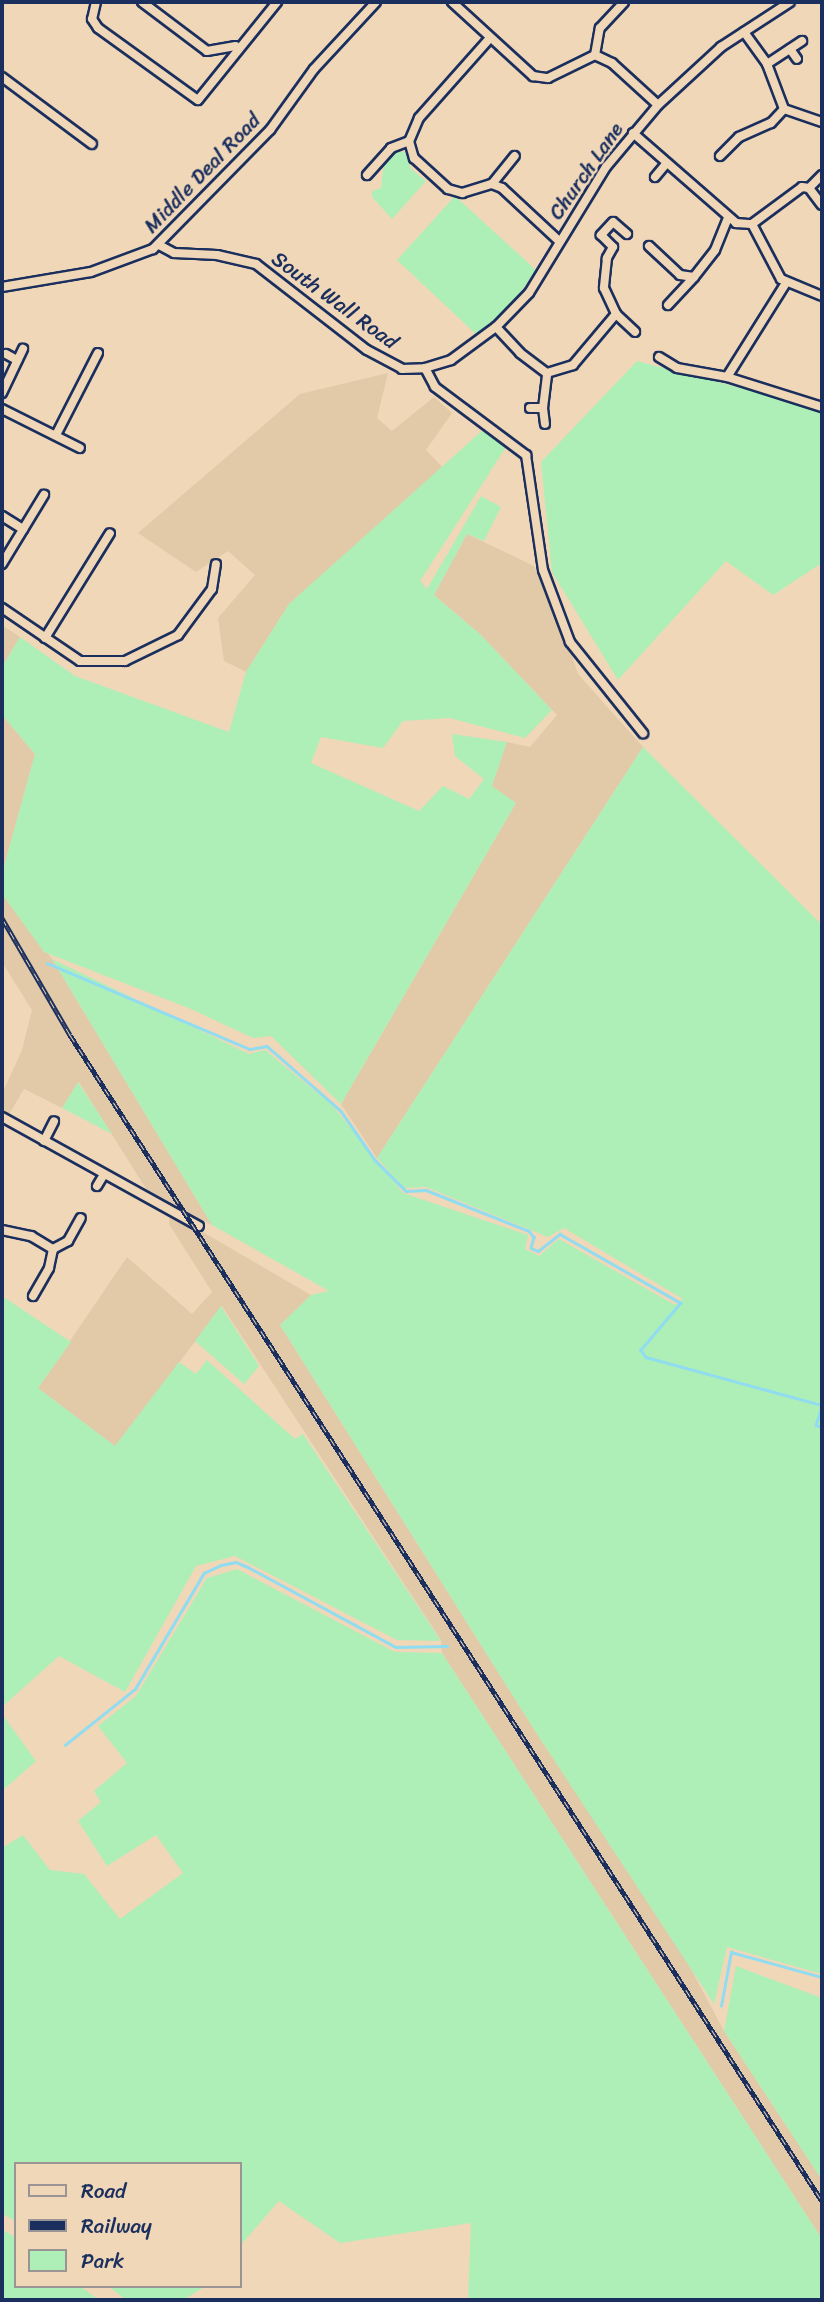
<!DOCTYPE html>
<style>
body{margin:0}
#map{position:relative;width:824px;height:2302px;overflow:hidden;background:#f0d7b8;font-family:Sriracha,sans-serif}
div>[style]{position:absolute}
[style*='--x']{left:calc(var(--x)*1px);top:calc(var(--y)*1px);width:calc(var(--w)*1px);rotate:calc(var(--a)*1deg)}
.built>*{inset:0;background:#e2c9a8}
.green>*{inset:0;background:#aeefb8}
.stream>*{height:2.5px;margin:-1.25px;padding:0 1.25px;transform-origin:1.25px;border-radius:1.25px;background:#90dcf0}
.roads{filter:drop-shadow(2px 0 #1b2f5e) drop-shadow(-2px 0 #1b2f5e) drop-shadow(0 2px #1b2f5e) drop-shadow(0 -2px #1b2f5e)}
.street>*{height:8px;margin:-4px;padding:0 4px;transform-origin:4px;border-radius:4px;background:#f0d7b8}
.rail>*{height:5px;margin-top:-2.5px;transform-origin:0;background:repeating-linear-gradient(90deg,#f0d7b8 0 8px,#1b2f5e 0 16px);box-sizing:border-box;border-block:2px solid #1b2f5e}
span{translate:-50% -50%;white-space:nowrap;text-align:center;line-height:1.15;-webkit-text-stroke:5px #f0d7b8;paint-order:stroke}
.street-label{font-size:21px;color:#1b2f5e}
.frame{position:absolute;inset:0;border:4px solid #1b2f5e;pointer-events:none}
.legend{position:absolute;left:14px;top:2162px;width:228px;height:126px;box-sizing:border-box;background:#f0d7b8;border:2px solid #9b9494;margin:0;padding:9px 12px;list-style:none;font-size:21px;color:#1b2f5e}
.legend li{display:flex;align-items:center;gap:14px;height:35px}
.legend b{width:35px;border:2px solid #9b9494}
</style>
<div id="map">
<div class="built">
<div style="clip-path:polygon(388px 373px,377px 418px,392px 431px,434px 397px,452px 413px,426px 450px,443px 468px,289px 604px,246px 672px,224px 661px,218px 618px,255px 575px,228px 551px,196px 572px,138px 533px,300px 394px)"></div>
<div style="clip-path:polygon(467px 534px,534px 566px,559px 617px,578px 674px,643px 747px,377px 1158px,341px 1104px,516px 803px,491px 787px,507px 742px,530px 747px,557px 715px,481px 635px,434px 595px)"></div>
<div style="clip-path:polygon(2px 625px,20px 637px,2px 667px)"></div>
<div style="clip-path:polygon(2px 715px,35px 754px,2px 874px)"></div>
<div style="clip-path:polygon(2px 894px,52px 959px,212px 1225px,148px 1192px,79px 1082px,62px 1108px,24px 1089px,8px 1116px,2px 1112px,2px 1094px,22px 1050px,32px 1010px,2px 962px)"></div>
<div style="clip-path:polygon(170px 1213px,311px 1295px,280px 1325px,535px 1731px,677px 1943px,724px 2031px,822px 2180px,822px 2239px,442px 1653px,441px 1640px,222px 1306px,115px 1447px,38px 1388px,127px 1257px,192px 1314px,212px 1292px,169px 1224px)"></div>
</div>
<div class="green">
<div style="clip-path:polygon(397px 150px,406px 153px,411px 169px,426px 181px,392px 219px,372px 197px,372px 191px,381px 188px,384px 163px)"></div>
<div style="clip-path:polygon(455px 196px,536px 270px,513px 303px,477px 335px,397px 260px)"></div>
<div style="clip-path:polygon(637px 361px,822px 409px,822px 563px,773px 595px,726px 561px,618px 680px,552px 572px,541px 462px)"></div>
<div style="clip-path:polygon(484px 429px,506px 447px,420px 581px,427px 589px,481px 496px,501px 507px,484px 541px,467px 534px,434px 595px,481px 635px,552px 710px,525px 738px,450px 718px,403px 721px,383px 748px,321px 737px,311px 763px,419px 811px,443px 786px,469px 799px,484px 779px,455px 756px,452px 734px,507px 742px,492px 786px,516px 803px,341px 1104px,271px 1036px,253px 1038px,191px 1009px,44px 952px,2px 894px,2px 874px,35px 754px,2px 715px,2px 667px,20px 637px,75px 676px,229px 732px,246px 672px,289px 604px)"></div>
<div style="clip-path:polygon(643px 747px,822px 925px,822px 1974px,727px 1947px,714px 2004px,535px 1731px,280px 1325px,311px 1295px,329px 1291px,212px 1225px,52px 959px,249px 1054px,265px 1050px,332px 1105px,403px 1193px,528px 1235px,525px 1249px,539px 1256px,559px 1239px,675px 1305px,683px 1299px,564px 1228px,548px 1237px,426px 1187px,404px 1188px,377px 1158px)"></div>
<div style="clip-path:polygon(78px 1082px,112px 1134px,62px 1108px)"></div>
<div style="clip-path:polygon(2px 1296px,71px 1342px,38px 1388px,115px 1446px,179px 1362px,196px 1374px,207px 1360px,295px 1439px,303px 1434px,441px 1641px,397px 1640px,235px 1556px,196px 1566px,125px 1692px,59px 1656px,2px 1707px)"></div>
<div style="clip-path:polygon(221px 1306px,259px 1366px,244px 1384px,195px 1341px)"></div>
<div style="clip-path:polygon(237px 1569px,395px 1652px,442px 1653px,822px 2239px,822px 2300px,468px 2300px,471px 2223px,340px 2243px,279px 2201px,240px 2246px,240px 2164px,16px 2164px,16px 2222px,2px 2213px,2px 1848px,23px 1835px,50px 1870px,84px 1874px,120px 1919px,183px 1873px,156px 1835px,107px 1866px,78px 1821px,101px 1802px,94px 1791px,127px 1763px,98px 1726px,136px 1696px,207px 1578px)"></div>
<div style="clip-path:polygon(2px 1714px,36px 1761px,2px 1791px)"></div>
<div style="clip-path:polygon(736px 1966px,822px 1998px,822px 2180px,724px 2031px)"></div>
<div style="clip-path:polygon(2px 2229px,16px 2238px,16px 2286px,80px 2286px,99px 2300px,2px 2300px)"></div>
<div style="clip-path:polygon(108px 2286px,206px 2286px,183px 2300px,126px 2300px)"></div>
</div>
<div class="stream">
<div style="--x:47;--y:963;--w:220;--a:23"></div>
<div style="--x:250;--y:1049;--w:17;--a:-10"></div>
<div style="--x:267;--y:1046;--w:98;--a:41.3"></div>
<div style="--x:341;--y:1111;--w:60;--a:55.2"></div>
<div style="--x:375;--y:1160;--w:44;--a:45"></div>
<div style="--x:406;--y:1191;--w:20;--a:-3"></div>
<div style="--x:426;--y:1190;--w:111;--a:21.7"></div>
<div style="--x:529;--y:1231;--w:8;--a:50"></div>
<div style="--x:534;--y:1237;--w:11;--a:105"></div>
<div style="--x:531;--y:1248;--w:8;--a:23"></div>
<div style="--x:538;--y:1251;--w:28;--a:-38"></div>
<div style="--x:560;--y:1234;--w:139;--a:29.7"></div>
<div style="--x:681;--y:1303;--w:62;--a:130.4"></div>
<div style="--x:641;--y:1350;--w:9;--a:54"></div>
<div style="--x:646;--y:1357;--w:182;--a:15.3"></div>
<div style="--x:822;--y:1407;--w:19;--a:108"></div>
<div style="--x:816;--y:1425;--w:6;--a:18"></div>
<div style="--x:65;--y:1745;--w:90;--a:-38.7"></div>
<div style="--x:135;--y:1689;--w:135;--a:-59.3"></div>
<div style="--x:204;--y:1573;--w:19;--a:-25"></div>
<div style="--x:221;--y:1565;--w:15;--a:-11"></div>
<div style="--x:236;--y:1562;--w:13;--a:23"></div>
<div style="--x:248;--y:1567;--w:168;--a:28.4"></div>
<div style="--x:396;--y:1647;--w:51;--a:-1.1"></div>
<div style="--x:721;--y:2006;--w:55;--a:-79.5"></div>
<div style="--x:731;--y:1952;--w:94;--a:15.4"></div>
</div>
<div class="roads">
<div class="street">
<div style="--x:96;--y:2;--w:17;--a:103"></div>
<div style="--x:92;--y:19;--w:11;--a:56"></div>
<div style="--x:98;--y:28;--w:123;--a:35.8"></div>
<div style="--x:198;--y:100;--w:126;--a:-51.1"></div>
<div style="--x:142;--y:2;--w:81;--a:37"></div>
<div style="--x:207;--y:51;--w:29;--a:-10"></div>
<div style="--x:452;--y:2;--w:110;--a:42.4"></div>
<div style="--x:533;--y:76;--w:15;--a:8"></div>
<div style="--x:548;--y:78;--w:52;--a:-26.1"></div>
<div style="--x:595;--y:55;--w:19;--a:25"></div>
<div style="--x:612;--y:63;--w:62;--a:42.4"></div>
<div style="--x:744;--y:32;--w:39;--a:54"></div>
<div style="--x:767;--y:64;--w:48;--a:69.3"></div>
<div style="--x:784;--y:109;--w:40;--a:18.9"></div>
<div style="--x:490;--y:38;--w:107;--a:131.6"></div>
<div style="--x:419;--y:118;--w:25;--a:113"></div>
<div style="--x:409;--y:141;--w:18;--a:74"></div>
<div style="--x:414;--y:158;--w:46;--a:42.4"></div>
<div style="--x:448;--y:189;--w:15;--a:16"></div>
<div style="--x:462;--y:193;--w:31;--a:-17"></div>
<div style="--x:492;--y:184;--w:36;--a:-51"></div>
<div style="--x:790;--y:49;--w:12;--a:55"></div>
<div style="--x:595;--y:55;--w:27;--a:-80"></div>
<div style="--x:600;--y:28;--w:35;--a:-47"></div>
<div style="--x:767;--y:64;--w:42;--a:-33.3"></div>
<div style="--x:2;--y:77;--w:112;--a:36.7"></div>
<div style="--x:633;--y:133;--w:137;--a:41.1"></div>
<div style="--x:736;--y:223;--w:16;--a:4"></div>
<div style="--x:752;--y:224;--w:62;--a:-36.5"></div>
<div style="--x:802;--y:187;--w:7;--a:8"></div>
<div style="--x:809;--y:188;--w:21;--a:53"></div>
<div style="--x:720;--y:156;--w:27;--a:-45"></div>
<div style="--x:739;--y:137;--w:35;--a:-24"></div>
<div style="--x:771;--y:123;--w:19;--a:-47"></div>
<div style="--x:367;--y:175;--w:36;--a:-48"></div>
<div style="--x:391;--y:148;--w:19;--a:-21"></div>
<div style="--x:655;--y:177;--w:17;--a:-50"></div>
<div style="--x:492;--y:184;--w:11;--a:22"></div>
<div style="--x:502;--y:188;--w:76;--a:42.9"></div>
<div style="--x:809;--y:188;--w:18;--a:-45"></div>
<div style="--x:752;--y:224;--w:62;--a:62.2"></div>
<div style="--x:781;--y:279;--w:44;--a:22.5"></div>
<div style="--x:627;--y:234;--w:18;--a:-139"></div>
<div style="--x:613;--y:222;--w:18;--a:133"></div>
<div style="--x:601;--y:235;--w:17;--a:45"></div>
<div style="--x:613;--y:247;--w:13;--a:119"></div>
<div style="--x:607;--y:258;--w:30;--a:96"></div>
<div style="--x:604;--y:288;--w:29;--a:65"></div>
<div style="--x:616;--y:314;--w:26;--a:43"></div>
<div style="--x:159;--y:245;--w:17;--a:28"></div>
<div style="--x:174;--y:253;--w:43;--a:2.7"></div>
<div style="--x:217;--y:255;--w:40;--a:13"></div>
<div style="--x:256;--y:264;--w:140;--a:37.8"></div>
<div style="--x:367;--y:350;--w:40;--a:28"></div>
<div style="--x:402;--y:369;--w:23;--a:-2"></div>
<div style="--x:425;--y:368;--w:27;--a:-17"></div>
<div style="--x:451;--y:360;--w:56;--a:-36.3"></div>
<div style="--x:496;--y:327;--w:47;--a:-45.9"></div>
<div style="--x:529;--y:293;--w:148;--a:-58.6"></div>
<div style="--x:606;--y:167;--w:81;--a:-50"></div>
<div style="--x:658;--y:105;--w:86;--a:-42.6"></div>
<div style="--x:721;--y:47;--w:82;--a:-33.1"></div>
<div style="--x:649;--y:246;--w:42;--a:43.1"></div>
<div style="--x:680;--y:275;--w:14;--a:8"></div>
<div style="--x:694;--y:277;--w:34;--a:-52"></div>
<div style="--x:715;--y:250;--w:35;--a:-68"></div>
<div style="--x:2;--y:287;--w:90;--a:-9.6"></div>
<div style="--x:91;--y:272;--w:66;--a:-20.4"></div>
<div style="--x:153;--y:249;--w:167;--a:-45.5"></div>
<div style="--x:270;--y:130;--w:75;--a:-54.2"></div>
<div style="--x:314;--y:69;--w:91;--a:-47.2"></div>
<div style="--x:668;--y:305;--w:38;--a:-47"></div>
<div style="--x:496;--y:327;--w:35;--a:47"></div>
<div style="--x:520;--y:353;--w:34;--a:37"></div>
<div style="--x:547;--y:373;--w:27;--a:-17"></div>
<div style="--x:573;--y:365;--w:67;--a:-49.9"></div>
<div style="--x:6;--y:354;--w:13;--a:29"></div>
<div style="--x:659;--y:357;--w:21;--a:31"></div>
<div style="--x:677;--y:368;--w:51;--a:10.2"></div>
<div style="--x:727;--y:377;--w:100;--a:17.5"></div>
<div style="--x:425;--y:368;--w:21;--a:62"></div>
<div style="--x:435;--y:387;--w:114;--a:36.8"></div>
<div style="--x:526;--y:455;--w:116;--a:81.6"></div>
<div style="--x:543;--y:570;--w:77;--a:69.4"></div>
<div style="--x:570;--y:642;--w:117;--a:51.3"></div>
<div style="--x:727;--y:377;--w:111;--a:-57.9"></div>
<div style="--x:2;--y:393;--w:49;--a:-64.5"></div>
<div style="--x:530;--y:408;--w:13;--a:0"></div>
<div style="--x:543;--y:408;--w:16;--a:83"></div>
<div style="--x:543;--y:408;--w:35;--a:-83"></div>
<div style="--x:2;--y:409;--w:87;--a:26.6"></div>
<div style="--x:56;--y:435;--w:92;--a:-62.9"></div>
<div style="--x:2;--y:516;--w:25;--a:32"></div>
<div style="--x:2;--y:564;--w:81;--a:-58.7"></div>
<div style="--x:2;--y:608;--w:94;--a:34.2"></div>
<div style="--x:80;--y:661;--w:45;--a:0"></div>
<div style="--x:125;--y:661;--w:59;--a:-26.1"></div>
<div style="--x:178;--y:635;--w:57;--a:-53.5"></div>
<div style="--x:212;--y:589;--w:25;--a:-81"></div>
<div style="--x:45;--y:638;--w:123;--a:-58.2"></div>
<div style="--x:2;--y:1117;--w:225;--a:29"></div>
<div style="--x:44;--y:1141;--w:22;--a:-63"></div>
<div style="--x:97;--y:1186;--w:12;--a:-59"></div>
<div style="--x:2;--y:1230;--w:30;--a:12"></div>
<div style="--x:31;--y:1236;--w:26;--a:31"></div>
<div style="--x:53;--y:1249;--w:17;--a:-28"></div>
<div style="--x:68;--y:1241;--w:26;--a:-61"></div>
<div style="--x:33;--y:1296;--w:32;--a:-60"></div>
<div style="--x:49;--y:1268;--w:19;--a:-78"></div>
</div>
</div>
<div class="rail">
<div style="--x:2;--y:918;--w:135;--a:59.8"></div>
<div style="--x:70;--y:1035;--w:1387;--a:57.18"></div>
</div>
<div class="street-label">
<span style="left:586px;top:171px;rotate:-55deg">Church Lane</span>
<span style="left:202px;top:173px;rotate:-46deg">Middle Deal Road</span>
<span style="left:335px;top:300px;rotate:36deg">South Wall Road</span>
</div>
<div class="frame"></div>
<ul class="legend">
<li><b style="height:9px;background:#f0d7b8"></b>Road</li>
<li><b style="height:9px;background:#1b2f5e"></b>Railway</li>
<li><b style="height:19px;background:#aeefb8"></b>Park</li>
</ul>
</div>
